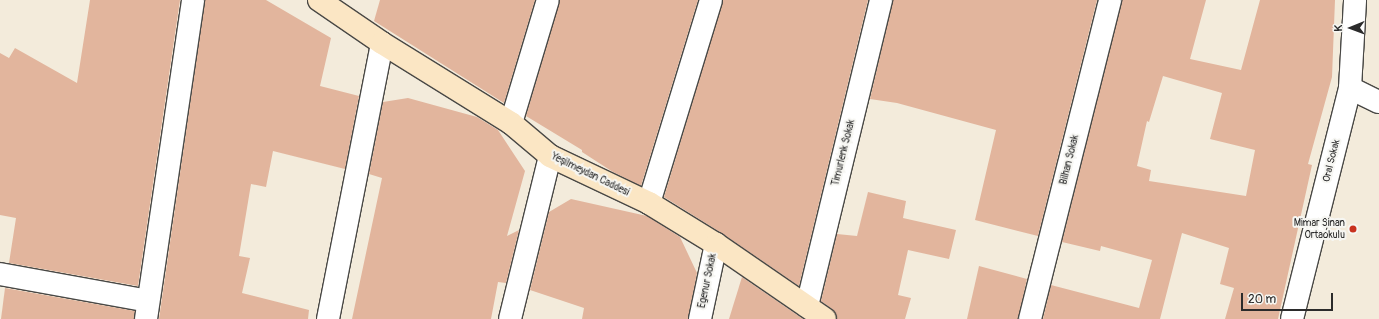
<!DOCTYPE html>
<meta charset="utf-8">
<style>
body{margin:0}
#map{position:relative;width:1379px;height:319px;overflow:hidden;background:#f3ebdb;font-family:Pangolin,sans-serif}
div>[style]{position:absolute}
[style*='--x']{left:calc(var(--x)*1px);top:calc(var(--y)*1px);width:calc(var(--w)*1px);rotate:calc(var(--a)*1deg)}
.building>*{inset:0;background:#e2b59d}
.roads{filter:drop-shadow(1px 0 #494845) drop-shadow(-1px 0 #494845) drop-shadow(0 1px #494845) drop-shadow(0 -1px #494845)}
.street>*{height:22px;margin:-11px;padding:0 11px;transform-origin:11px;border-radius:11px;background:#fff}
.secondary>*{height:22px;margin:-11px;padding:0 11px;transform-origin:11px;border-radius:11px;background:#fbe6c4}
.dots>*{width:11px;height:11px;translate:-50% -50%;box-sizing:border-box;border:2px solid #f6f6f2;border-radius:50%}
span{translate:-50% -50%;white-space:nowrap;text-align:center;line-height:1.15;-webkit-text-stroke:4px #f6f6f2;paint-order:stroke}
.street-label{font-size:10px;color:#2b2b2b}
.poi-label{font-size:10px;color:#2b2b2b}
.right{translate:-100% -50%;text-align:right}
.north{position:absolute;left:1331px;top:8px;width:40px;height:40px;-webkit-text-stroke:3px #f6f6f2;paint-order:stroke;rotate:269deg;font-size:11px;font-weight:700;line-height:16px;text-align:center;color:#2b2b2b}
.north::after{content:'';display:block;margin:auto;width:14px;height:18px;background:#2b2b2b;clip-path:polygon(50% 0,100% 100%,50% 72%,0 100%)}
.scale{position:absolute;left:1241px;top:293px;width:92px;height:18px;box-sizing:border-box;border:2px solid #2b2b2b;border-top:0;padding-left:5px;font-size:12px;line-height:14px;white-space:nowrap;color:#2b2b2b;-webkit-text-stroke:3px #f6f6f2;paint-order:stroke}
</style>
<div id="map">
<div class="building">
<div style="clip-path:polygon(90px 0,180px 0,138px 286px,9px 263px,16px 218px,0 215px,0 53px,9px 58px,15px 48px,77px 83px)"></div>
<div style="clip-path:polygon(205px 0,266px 0,331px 38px,320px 86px,359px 96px,345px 169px,273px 151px,266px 187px,251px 184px,239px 256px,250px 258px,242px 293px,309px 310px,308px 319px,159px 319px)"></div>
<div style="clip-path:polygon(380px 0,535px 0,504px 103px,374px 21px)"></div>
<div style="clip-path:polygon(560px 0,698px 0,641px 186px,613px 172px,582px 152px,582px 150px,526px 116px)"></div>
<div style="clip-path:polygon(723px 0,868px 0,799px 286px,723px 234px,664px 197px)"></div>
<div style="clip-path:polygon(893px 0,1097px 0,1038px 236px,975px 220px,996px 130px,897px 103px,870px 99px)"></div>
<div style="clip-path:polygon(evenodd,1122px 0,1206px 0,1190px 59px,1241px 70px,1260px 0,1335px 0,1332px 77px,1308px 164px,1312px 165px,1278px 319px,1225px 319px,1234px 288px,1220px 284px,1229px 248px,1182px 233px,1160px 319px,1043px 319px,1051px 285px,1139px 308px,1152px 260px,1101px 246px,1100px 251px,1062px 242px,1122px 0,1163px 76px,1222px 93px,1210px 139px,1255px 150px,1246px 196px,1149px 181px,1151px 170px,1137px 166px,1147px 121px,1149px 122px,1163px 76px)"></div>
<div style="clip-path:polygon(408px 98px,477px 117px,498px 130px,525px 171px,507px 236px,519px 230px,506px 283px,498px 282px,491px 319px,352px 319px,382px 178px,369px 174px,383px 102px)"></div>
<div style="clip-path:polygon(868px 192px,906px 201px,903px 218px,956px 230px,949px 259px,908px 250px,898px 295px,911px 298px,905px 319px,837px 319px,832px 309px,821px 301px,837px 234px,857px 236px)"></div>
<div style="clip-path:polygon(571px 199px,647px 216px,680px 237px,697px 273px,688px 319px,582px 319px,584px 308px,530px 290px,549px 212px)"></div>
<div style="clip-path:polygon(979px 266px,1027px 279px,1018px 319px,967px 319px)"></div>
<div style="clip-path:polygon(742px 277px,803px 319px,729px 319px)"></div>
<div style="clip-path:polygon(5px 288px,135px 311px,134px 319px,1px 319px)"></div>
</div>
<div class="roads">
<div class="street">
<div style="--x:1350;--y:88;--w:32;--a:26"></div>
<div style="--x:511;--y:123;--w:128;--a:-73.3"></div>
<div style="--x:649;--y:203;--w:212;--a:-73"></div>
<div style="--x:0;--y:274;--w:150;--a:10.3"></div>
<div style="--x:807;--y:306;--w:315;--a:-76.4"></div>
<div style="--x:146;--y:319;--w:322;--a:-81.6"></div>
<div style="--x:328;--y:319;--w:281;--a:-78.9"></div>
<div style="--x:510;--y:319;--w:168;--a:-76.2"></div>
<div style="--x:700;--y:319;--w:77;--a:-78"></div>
<div style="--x:1030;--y:319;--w:329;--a:-75.9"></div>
<div style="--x:1292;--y:319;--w:238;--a:-75.9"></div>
<div style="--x:1350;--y:88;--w:88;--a:-86.7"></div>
</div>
<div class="secondary">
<div style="--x:319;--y:0;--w:76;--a:34.3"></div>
<div style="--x:382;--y:43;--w:152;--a:31.8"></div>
<div style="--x:511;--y:123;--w:51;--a:40.2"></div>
<div style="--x:550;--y:156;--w:110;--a:25.4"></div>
<div style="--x:649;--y:203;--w:79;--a:31.5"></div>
<div style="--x:716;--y:244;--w:132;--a:34.5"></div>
</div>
</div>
<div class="dots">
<div style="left:1353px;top:229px;background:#c8321e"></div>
</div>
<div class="street-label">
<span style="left:844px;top:153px;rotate:-76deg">Timurlenk Sokak</span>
<span style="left:1070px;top:160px;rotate:-76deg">Bilhan Sokak</span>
<span style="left:1332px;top:161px;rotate:-76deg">Oral Sokak</span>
<span style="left:590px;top:175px;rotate:26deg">Yeşilmeydan Caddesi</span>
<span style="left:708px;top:281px;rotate:-78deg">Egenur Sokak</span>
</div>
<div class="poi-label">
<span class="right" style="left:1345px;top:229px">Mimar Sinan<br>Ortaokulu</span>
</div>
<div class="north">K</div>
<div class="scale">20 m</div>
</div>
